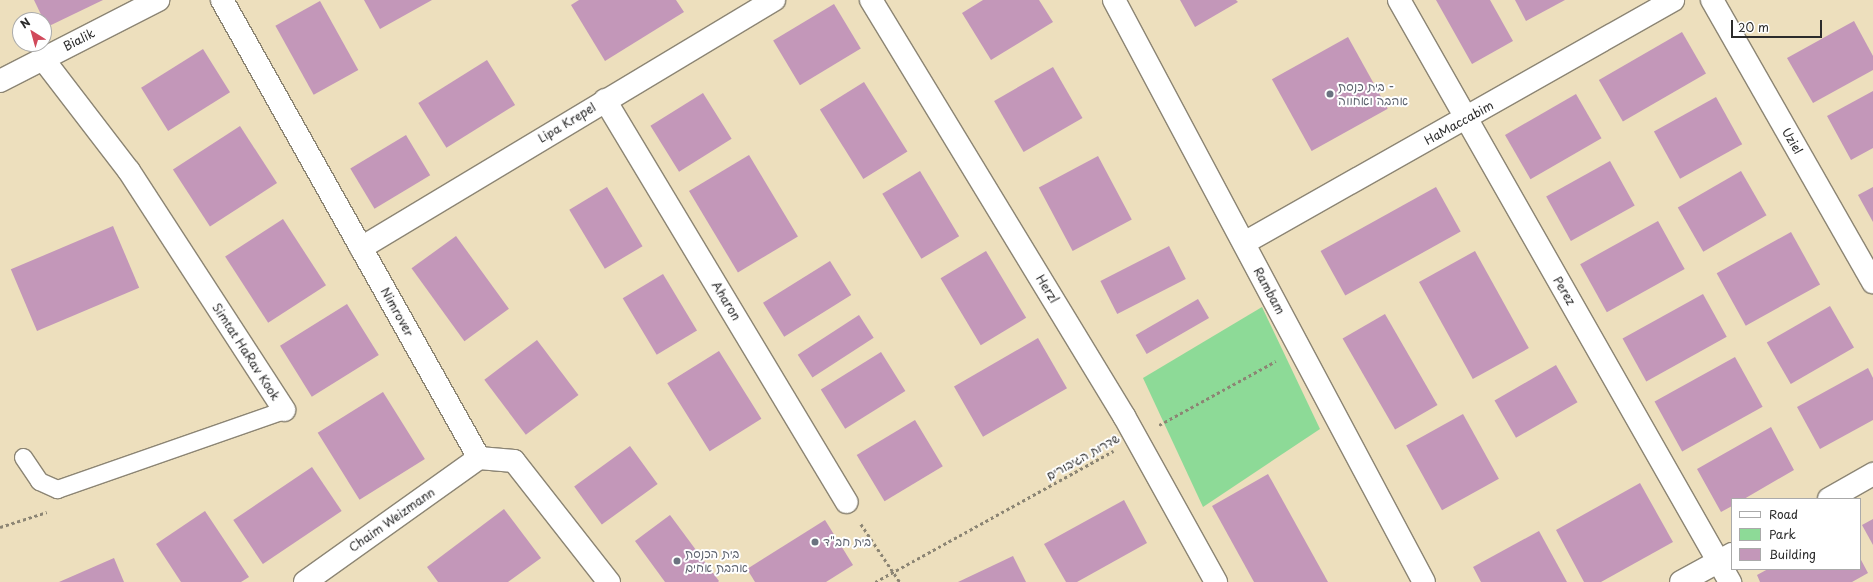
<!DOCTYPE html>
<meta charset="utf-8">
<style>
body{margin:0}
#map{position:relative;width:1873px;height:582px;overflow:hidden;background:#eddfbd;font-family:"Playpen Sans","Playpen Sans Hebrew",sans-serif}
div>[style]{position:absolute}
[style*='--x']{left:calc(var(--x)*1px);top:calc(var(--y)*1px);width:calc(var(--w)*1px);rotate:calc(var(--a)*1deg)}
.green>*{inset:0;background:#8dda97}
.building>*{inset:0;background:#c397b9;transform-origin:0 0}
.path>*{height:2.5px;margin-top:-1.25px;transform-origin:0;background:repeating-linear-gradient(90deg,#8c8574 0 3px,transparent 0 6px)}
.roads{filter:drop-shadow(1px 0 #8c8574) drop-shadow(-1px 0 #8c8574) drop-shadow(0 1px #8c8574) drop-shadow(0 -1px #8c8574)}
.lane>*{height:17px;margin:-8.5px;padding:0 8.5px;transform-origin:8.5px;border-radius:8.5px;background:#fff}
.street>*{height:22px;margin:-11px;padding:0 11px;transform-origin:11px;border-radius:11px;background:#fff}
.secondary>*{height:22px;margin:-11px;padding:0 11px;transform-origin:11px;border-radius:11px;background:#fff}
.dots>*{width:11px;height:11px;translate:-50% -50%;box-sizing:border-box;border:2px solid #fff;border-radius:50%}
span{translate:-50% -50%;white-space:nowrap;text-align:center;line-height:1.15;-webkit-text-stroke:4px #fff;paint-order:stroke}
.street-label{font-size:12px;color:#2b2b2b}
.worship-label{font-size:12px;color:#5b616d}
.left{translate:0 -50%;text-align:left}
.legend{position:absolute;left:1731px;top:498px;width:130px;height:72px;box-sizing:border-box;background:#fff;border:1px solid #aaa;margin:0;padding:5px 7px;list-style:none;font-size:12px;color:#2b2b2b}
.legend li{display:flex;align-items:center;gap:8px;height:20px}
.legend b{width:20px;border:1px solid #aaa}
.north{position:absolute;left:12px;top:12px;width:40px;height:40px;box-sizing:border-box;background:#fff;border:1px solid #aaa;border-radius:50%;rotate:323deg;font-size:11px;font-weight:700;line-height:16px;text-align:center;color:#2b2b2b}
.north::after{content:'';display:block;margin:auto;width:14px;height:18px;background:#d1495b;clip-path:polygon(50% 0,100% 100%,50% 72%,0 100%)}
.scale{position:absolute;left:1731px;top:20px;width:91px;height:18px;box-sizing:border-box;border:2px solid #2b2b2b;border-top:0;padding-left:5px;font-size:12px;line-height:14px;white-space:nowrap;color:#2b2b2b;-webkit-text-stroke:3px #fff;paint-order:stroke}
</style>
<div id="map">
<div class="green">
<div style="clip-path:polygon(1262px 307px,1320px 429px,1203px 507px,1143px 378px)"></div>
</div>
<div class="building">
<div style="clip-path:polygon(34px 0,103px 0,47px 27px)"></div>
<div style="clip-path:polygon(364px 0,432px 0,380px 29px)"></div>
<div style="clip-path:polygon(579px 0,676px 0,684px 12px,605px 61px,571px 5px)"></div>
<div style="clip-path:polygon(983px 0,1039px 0,1053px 22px,991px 60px,962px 13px)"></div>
<div style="clip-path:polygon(1180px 0,1236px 0,1238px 2px,1195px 27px)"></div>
<div style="clip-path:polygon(1436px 0,1490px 0,1513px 41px,1472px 64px)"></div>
<div style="clip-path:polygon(1515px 0,1565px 0,1526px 21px)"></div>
<div style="left:320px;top:1px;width:79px;height:51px;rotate:61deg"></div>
<div style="left:834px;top:4px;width:52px;height:71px;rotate:59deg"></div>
<div style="clip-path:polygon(1854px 21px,1873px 56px,1873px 70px,1813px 103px,1787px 58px)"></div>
<div style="left:1682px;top:32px;width:48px;height:96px;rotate:60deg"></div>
<div style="left:1348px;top:37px;width:82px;height:87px;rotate:61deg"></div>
<div style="left:203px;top:49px;width:51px;height:73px;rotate:58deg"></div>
<div style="left:487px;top:60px;width:53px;height:81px;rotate:58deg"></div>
<div style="left:1053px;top:67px;width:59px;height:68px;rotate:60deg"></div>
<div style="left:864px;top:82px;width:82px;height:52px;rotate:58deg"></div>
<div style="clip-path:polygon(1873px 91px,1873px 148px,1851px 160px,1827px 116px)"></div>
<div style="left:703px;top:93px;width:54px;height:62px;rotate:58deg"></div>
<div style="left:1576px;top:94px;width:51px;height:82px;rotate:60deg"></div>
<div style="left:1716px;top:97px;width:54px;height:71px;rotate:61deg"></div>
<div style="left:240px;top:126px;width:68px;height:80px;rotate:57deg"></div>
<div style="left:406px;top:135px;width:47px;height:65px;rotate:59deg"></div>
<div style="left:749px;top:155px;width:95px;height:70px;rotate:59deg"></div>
<div style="left:1098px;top:156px;width:72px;height:67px;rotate:62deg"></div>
<div style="left:1610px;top:161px;width:51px;height:73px;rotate:61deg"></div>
<div style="left:920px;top:171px;width:76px;height:44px;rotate:59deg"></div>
<div style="left:1741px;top:171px;width:51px;height:73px;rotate:60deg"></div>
<div style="left:607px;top:187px;width:69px;height:44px;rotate:59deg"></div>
<div style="left:1436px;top:187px;width:51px;height:132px;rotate:61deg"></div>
<div style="clip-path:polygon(1873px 187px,1873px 222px,1858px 195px)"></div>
<div style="left:283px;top:219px;width:79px;height:69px;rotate:57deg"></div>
<div style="left:1658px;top:221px;width:55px;height:89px;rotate:61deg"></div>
<div style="left:113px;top:226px;width:67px;height:111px;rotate:67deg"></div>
<div style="left:1791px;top:232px;width:60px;height:85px;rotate:61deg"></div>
<div style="left:456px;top:236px;width:90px;height:55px;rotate:54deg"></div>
<div style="left:1169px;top:246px;width:37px;height:77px;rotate:63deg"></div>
<div style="left:986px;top:251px;width:78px;height:53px;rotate:59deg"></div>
<div style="left:1475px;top:251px;width:111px;height:64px;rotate:61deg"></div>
<div style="left:830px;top:261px;width:40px;height:79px;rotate:58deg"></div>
<div style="left:663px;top:274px;width:66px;height:47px;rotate:59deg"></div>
<div style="left:1703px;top:294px;width:49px;height:92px;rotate:61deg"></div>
<div style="left:1198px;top:299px;width:22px;height:72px;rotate:60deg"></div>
<div style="left:347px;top:304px;width:60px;height:79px;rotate:58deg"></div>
<div style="left:1830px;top:306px;width:48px;height:73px;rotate:60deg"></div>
<div style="left:1385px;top:314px;width:105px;height:49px;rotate:60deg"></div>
<div style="left:859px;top:315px;width:27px;height:73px;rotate:57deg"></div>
<div style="left:1038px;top:338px;width:58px;height:97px;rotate:60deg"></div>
<div style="left:537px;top:340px;width:69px;height:66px;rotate:53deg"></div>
<div style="left:719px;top:351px;width:80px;height:61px;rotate:58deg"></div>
<div style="left:881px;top:352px;width:46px;height:71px;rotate:58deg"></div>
<div style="left:1735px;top:357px;width:57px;height:92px;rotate:61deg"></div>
<div style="left:1556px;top:365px;width:43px;height:71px;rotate:60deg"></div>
<div style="clip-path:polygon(1868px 368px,1873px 378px,1873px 420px,1820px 449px,1797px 407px)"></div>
<div style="left:383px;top:392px;width:79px;height:77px;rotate:58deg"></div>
<div style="left:1463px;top:414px;width:74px;height:65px;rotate:61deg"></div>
<div style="left:915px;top:420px;width:54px;height:68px;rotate:59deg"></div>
<div style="clip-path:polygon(1771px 427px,1794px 470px,1744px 499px,1732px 499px,1732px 506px,1721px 512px,1697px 469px)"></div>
<div style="left:630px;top:446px;width:47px;height:69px;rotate:54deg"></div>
<div style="left:312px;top:467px;width:53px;height:95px;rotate:56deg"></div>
<div style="clip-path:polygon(1268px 474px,1328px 582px,1254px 582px,1212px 506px)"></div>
<div style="clip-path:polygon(1640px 483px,1673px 542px,1601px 582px,1584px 582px,1556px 530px)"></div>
<div style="clip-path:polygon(1124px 500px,1147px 543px,1077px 582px,1066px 582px,1044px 544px)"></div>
<div style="clip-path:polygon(504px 509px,541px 558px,508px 582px,438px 582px,427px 567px)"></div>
<div style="clip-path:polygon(205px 511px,249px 577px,241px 582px,181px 582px,156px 544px)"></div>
<div style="clip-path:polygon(670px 515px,719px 581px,718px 582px,665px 582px,635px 541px)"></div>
<div style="clip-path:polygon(1873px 519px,1873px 545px,1862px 525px)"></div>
<div style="clip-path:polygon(825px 520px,853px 565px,826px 582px,755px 582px,747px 569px)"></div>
<div style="clip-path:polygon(1539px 531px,1567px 582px,1481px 582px,1473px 567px)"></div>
<div style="clip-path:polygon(1013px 556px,1026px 582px,958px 582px)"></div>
<div style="clip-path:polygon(114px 558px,124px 582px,59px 582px)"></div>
<div style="clip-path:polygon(1860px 558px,1868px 573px,1852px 582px,1760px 582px,1757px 575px,1768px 569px,1860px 569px)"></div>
</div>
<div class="path">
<div style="--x:1159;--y:425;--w:133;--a:-28.7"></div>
<div style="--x:861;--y:524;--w:70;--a:56.1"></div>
<div style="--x:0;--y:527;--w:49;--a:-17.7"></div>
<div style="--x:875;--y:582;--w:272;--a:-28.8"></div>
</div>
<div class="roads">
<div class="lane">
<div style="--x:23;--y:457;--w:29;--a:56"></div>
<div style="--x:39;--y:481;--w:20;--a:24"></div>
<div style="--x:57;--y:489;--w:240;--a:-19.2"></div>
</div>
<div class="street">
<div style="--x:222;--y:0;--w:525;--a:60.7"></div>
<div style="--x:871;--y:0;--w:487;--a:58.7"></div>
<div style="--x:1124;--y:416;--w:190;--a:61"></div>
<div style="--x:1114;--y:0;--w:659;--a:61.96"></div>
<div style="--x:1399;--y:0;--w:670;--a:60.37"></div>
<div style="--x:1712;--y:0;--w:325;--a:60.3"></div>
<div style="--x:43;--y:59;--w:141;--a:52.5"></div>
<div style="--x:129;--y:171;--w:285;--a:57"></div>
<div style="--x:605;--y:100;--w:469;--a:59"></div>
<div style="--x:1244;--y:243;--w:493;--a:-29.5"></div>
<div style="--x:361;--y:248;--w:482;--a:-31"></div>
<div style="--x:479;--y:458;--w:35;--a:5"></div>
<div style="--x:514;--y:461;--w:154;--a:51.9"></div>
<div style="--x:1829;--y:499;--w:51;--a:-29.6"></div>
<div style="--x:305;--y:582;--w:214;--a:-35.5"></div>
<div style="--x:1681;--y:582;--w:58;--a:-28.8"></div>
</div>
<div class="secondary">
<div style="--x:0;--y:81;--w:178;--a:-27.1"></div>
</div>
</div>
<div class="dots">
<div style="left:1330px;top:94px;background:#6b7280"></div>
<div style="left:815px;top:542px;background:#6b7280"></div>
<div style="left:677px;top:561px;background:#6b7280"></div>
</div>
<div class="street-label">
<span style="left:79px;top:40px;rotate:-27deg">Bialik</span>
<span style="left:567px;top:123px;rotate:-31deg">Lipa Krepel</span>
<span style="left:1459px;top:123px;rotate:-29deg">HaMaccabim</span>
<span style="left:1792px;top:141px;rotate:60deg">Uziel</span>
<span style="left:1047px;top:289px;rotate:59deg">Herzl</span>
<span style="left:1269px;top:291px;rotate:62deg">Rambam</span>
<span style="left:1564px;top:291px;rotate:60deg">Perez</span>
<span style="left:726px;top:301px;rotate:59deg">Aharon</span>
<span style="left:397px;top:312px;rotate:61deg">Nimrover</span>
<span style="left:246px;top:352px;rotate:57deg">Simtat HaRav Kook</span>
<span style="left:1083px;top:457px;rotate:-29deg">שדרות הגיבורים</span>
<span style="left:392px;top:520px;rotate:-35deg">Chaim Weizmann</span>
</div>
<div class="worship-label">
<span class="left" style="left:1338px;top:94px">בית כנסת -<br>אהבה ואחווה</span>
<span class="left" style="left:823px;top:542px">בית חב"ד</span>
<span class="left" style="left:685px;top:561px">בית הכנסת<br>אהבת אחים</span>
</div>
<ul class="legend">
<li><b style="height:5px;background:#fff"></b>Road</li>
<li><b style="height:11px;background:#8dda97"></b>Park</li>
<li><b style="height:11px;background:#c397b9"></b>Building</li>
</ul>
<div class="north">N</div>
<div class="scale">20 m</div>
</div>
